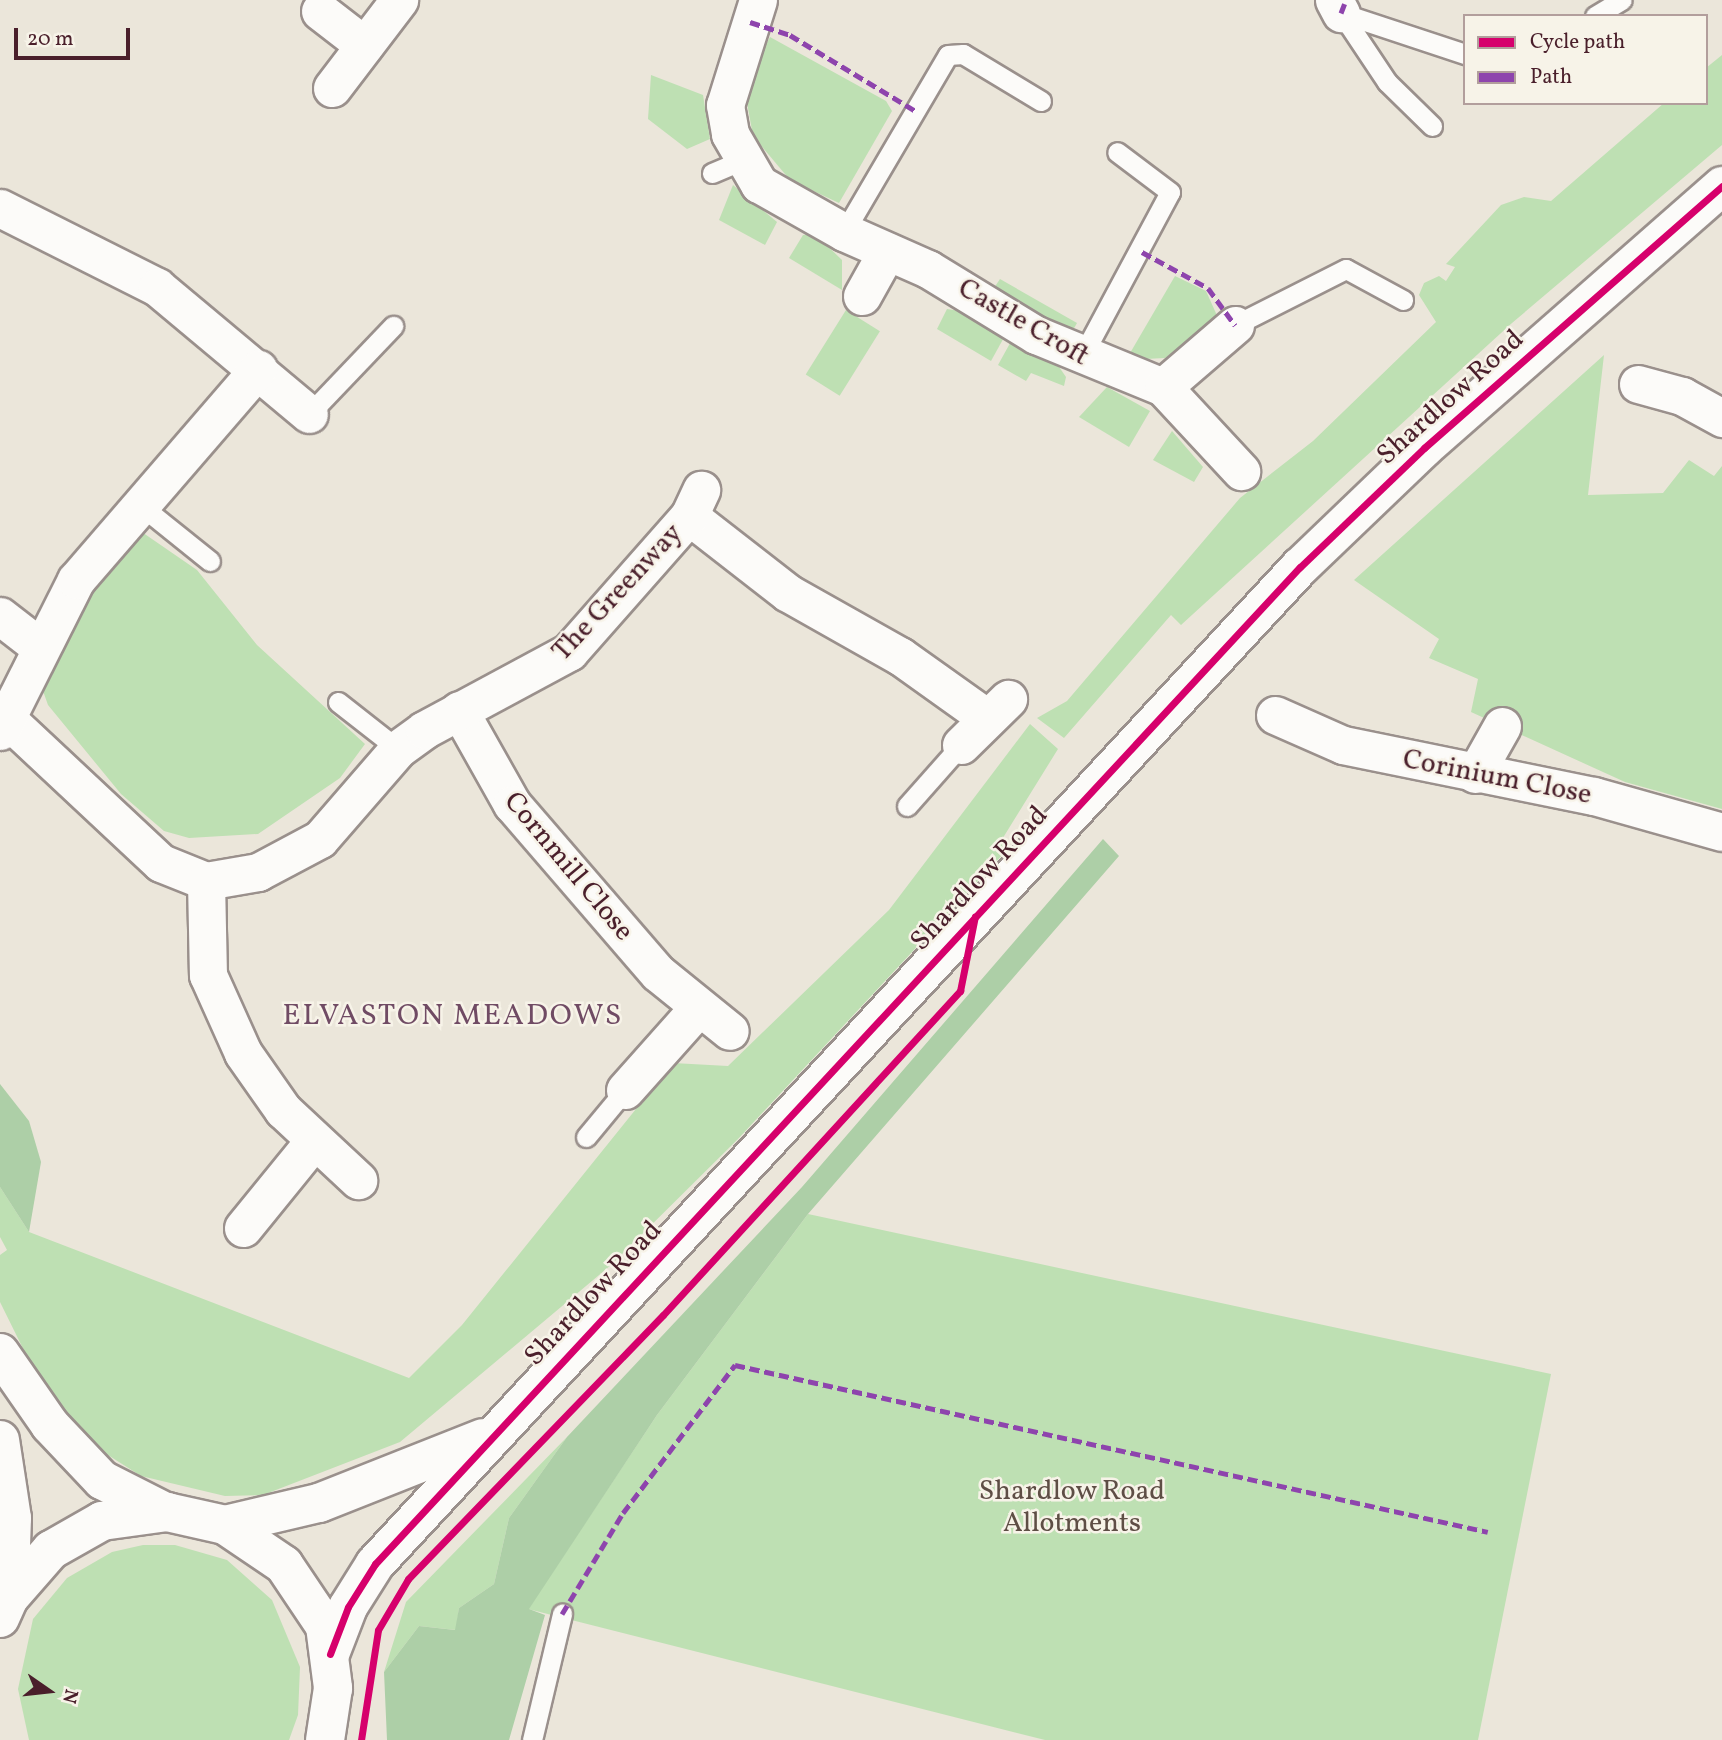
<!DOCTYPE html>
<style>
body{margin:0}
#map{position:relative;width:1722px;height:1740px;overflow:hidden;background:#ebe6da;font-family:Vollkorn,serif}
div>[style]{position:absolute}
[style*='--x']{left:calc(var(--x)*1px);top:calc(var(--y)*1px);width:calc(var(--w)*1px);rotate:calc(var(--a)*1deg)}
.green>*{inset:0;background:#bee0b3;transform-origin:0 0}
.forest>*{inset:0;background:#adcfa7}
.roads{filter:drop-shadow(2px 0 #9a908c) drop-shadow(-2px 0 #9a908c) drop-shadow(0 2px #9a908c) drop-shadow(0 -2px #9a908c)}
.service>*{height:19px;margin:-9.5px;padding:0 9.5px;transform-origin:9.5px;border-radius:9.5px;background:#fcfbf9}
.minor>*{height:37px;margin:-18.5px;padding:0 18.5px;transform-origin:18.5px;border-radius:18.5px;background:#fcfbf9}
.tertiary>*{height:38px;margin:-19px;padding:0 19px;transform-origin:19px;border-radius:19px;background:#fcfbf9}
.quiet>*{height:5px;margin-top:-2.5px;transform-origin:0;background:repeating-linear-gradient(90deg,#8e44ad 0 10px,transparent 0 15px)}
.cycleway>*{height:7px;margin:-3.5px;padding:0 3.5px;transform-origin:3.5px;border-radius:3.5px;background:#d6006c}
span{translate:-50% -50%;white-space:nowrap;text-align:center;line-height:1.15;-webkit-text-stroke:5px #f7f3e8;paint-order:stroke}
.street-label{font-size:28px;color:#4a1f2b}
.park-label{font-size:28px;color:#5e4e45}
.neighbourhood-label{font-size:30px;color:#704b64;letter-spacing:2px}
.legend{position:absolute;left:1463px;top:14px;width:245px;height:91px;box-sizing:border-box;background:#f7f3e8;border:2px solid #b29e9c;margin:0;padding:9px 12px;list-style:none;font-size:21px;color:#4a1f2b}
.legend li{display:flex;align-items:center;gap:14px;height:35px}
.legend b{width:35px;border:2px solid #b29e9c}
.north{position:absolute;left:14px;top:1656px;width:70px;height:70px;-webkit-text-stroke:5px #f7f3e8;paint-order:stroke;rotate:104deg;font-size:19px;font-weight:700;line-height:28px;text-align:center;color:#4a1f2b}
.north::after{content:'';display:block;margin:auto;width:24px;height:32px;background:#4a1f2b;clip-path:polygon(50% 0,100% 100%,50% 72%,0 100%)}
.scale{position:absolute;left:14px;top:28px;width:116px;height:32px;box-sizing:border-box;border:4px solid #4a1f2b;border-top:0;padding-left:9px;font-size:21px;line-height:24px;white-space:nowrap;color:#4a1f2b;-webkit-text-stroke:5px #f7f3e8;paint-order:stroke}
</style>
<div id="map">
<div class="green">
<div style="clip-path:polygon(770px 37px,886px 101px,892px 111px,839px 203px,790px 180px,753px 136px,744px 86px)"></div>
<div style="clip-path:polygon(1722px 55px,1722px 145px,1512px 323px,1181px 625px,1171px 615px,1064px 738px,1037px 718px,1067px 701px,1240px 498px,1313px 441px,1436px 322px,1419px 295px,1424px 283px,1439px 276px,1446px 281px,1455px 267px,1446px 264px,1501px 205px,1524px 197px,1551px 201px,1664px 103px,1706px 103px,1706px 68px)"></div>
<div style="clip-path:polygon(651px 75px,703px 95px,710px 139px,687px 149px,648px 119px)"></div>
<div style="clip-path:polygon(733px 185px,777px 222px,765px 245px,719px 220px)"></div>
<div style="clip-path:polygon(815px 234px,842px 260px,842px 290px,789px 258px,803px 235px)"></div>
<div style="clip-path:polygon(1175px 276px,1206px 291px,1219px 320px,1165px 358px,1126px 360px)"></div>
<div style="clip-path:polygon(1000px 279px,1077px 323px,1069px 337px,994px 288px)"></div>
<div style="clip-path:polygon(947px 309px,973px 313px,1007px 332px,991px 361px,937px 329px)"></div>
<div style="left:846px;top:310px;width:40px;height:76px;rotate:32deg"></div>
<div style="clip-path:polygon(1014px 336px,1055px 361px,1066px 377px,1064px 386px,1031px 373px,1026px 381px,998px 365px)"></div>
<div style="clip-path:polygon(1604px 355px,1588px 495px,1663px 493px,1689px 460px,1714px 476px,1722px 466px,1722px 809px,1625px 782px,1471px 712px,1478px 679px,1429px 658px,1439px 639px,1354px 580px)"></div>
<div style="clip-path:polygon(1107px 387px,1150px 411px,1129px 447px,1079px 417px)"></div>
<div style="clip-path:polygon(1172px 431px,1203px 467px,1194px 482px,1153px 460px)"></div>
<div style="clip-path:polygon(136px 528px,197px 570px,257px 645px,365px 744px,340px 778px,258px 834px,189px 838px,164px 831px,121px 794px,48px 705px,43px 691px,71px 620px)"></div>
<div style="clip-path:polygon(1030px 724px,1058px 749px,1001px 841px,1006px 851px,738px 1139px,611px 1265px,400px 1442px,263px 1495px,225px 1496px,141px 1476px,100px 1450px,42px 1387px,0 1302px,0 1255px,7px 1250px,0 1237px,0 1187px,29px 1232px,409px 1378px,462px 1325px,673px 1063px,728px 1066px,889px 910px)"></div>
<div style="clip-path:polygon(808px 1214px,1551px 1374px,1478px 1740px,1045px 1740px,528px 1609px,657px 1415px)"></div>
<div style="clip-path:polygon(567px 1437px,509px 1518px,494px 1584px,459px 1608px,456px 1630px,419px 1626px,384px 1672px,406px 1602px)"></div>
<div style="clip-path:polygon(143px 1545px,175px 1545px,227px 1560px,272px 1600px,300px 1667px,298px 1715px,289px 1740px,29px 1740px,18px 1689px,33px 1619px,67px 1578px,112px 1552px)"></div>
</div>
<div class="forest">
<div style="clip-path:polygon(1103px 839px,1119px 856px,808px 1214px,657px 1415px,529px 1609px,545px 1615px,509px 1740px,387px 1740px,384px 1672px,419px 1626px,455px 1630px,459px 1608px,494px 1584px,509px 1518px,567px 1437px,802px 1187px)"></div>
<div style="clip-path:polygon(0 1084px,29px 1121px,41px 1162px,29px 1232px,0 1187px)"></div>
</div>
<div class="roads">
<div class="service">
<div style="--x:1341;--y:13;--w:83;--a:56.3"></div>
<div style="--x:1387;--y:82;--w:63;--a:44.4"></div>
<div style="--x:1341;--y:13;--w:131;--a:18.3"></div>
<div style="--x:1595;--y:16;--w:31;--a:-31"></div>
<div style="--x:712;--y:173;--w:34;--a:-23"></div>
<div style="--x:844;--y:232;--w:205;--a:-59.6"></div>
<div style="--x:948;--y:55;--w:15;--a:-4"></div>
<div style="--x:963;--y:54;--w:91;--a:31.1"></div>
<div style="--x:1235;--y:325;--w:124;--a:-26.8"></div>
<div style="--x:1346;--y:269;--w:65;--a:28.5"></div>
<div style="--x:1081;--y:358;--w:188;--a:-61.8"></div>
<div style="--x:1170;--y:192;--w:66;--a:-143"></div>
<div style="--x:309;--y:414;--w:122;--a:-46.3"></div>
<div style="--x:139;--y:504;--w:91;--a:38.8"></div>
<div style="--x:338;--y:702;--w:76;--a:38.1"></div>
<div style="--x:907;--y:806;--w:81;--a:-48.5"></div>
<div style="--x:586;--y:1137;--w:61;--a:-50.3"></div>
<div style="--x:532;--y:1740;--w:130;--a:-76.6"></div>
</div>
<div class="minor">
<div style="--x:758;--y:0;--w:110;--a:107.4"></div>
<div style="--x:725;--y:105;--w:29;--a:80"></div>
<div style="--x:730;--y:134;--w:58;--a:59.9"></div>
<div style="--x:759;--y:184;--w:98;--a:29.5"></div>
<div style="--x:844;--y:232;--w:92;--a:23.8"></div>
<div style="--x:928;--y:269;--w:127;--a:31.4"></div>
<div style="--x:1036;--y:335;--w:137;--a:22.3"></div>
<div style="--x:1163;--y:387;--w:115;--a:47.1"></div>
<div style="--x:1334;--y:0;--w:15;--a:62"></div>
<div style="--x:320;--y:11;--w:56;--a:37.7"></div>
<div style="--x:332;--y:88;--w:111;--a:-52.7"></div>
<div style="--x:0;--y:208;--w:176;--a:26.7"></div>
<div style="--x:157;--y:287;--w:198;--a:39.9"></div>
<div style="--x:862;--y:296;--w:51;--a:-60.9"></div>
<div style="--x:1638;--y:384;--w:46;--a:15.3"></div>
<div style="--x:1682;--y:396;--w:46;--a:28.8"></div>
<div style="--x:1163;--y:387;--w:95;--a:-40.7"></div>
<div style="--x:689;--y:516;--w:125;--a:37.9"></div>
<div style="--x:788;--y:593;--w:129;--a:29.4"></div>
<div style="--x:900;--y:656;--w:107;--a:35.5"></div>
<div style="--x:0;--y:616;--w:51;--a:37.8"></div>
<div style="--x:459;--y:710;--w:108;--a:60.6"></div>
<div style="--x:512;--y:804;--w:223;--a:49.2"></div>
<div style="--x:658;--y:973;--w:92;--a:38.9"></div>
<div style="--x:1275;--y:715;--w:74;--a:23.8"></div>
<div style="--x:1343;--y:745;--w:256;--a:11.5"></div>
<div style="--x:1594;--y:796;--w:133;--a:15.7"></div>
<div style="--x:8;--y:720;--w:209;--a:43.1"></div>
<div style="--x:161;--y:863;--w:48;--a:21.8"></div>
<div style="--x:206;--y:881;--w:53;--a:-9.8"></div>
<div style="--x:258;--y:872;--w:70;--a:-28"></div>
<div style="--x:320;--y:839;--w:119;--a:-49.1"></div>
<div style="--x:398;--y:749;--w:32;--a:-36"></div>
<div style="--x:424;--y:730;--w:165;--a:-28.3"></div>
<div style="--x:569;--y:652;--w:181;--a:-48.6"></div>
<div style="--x:689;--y:516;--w:29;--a:-65"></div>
<div style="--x:0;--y:731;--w:169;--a:-63.3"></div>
<div style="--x:76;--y:580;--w:279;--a:-49.2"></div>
<div style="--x:961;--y:745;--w:66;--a:-44.4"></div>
<div style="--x:1475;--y:774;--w:55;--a:-60.6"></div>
<div style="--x:206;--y:881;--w:94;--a:88.8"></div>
<div style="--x:208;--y:975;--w:85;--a:65.8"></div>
<div style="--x:243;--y:1053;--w:70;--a:54.9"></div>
<div style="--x:283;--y:1110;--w:103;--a:43"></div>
<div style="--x:625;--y:1090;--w:110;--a:-48.3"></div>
<div style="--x:243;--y:1228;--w:111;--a:-50.9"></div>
</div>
<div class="tertiary">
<div style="--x:0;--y:1353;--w:88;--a:55.2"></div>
<div style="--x:50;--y:1425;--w:76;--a:46.6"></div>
<div style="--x:102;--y:1480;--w:68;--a:26.9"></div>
<div style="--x:0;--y:1440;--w:79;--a:81.3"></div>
<div style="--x:12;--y:1518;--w:80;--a:92.1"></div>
<div style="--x:225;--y:1525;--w:97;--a:-13.2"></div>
<div style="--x:319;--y:1503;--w:176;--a:-21.6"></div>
<div style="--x:0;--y:1618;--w:22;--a:-66"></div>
<div style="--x:9;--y:1598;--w:64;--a:-48.8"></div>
<div style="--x:51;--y:1550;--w:59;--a:-29.6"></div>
<div style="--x:102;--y:1521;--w:66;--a:-7.9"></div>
<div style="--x:167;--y:1512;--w:59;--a:12.6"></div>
<div style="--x:225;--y:1525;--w:71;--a:34.1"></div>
<div style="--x:284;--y:1565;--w:73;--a:56.1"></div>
<div style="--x:325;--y:1626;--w:63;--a:82.6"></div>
<div style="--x:333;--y:1688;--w:53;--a:98.7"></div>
<div style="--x:330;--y:1654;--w:50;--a:-69"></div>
<div style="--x:348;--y:1607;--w:51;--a:-57.9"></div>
<div style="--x:375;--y:1564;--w:1360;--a:-47.15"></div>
<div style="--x:1300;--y:567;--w:172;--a:-43.8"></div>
<div style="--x:1424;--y:448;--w:397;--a:-41.3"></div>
</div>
</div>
<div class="quiet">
<div style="--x:1341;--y:13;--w:14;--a:-69"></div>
<div style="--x:750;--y:22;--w:42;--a:18"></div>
<div style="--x:790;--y:35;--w:149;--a:31.2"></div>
<div style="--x:1142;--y:252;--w:75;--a:28.6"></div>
<div style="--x:1208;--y:288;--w:46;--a:53.9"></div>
<div style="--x:562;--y:1614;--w:118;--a:-58.9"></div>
<div style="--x:623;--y:1513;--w:186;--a:-52.9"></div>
<div style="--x:735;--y:1365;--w:771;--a:12.5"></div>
</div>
<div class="cycleway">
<div style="--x:330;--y:1654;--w:50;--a:-69"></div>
<div style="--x:348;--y:1607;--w:51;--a:-57.9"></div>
<div style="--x:375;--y:1564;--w:1360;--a:-47.15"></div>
<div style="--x:1300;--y:567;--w:172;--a:-43.8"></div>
<div style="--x:1424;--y:448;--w:397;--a:-41.3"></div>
<div style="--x:361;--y:1740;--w:111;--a:-81.2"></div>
<div style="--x:378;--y:1630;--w:59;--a:-59.5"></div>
<div style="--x:408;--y:1579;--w:367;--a:-46"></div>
<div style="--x:663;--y:1315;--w:440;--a:-47.5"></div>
<div style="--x:960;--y:991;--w:76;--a:-78.7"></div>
</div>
<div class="street-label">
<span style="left:1023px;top:323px;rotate:30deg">Castle Croft</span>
<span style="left:1451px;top:398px;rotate:-42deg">Shardlow Road</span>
<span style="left:618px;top:593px;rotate:-47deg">The Greenway</span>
<span style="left:1497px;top:778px;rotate:11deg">Corinium Close</span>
<span style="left:568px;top:867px;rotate:50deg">Cornmill Close</span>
<span style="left:980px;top:879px;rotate:-47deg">Shardlow Road</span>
<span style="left:594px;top:1294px;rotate:-47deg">Shardlow Road</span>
</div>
<div class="park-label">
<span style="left:1072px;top:1508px">Shardlow Road<br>Allotments</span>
</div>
<div class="neighbourhood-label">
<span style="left:453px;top:1016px">ELVASTON MEADOWS</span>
</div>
<ul class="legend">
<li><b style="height:9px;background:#d6006c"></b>Cycle path</li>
<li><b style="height:9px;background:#8e44ad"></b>Path</li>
</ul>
<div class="north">N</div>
<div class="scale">20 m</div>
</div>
